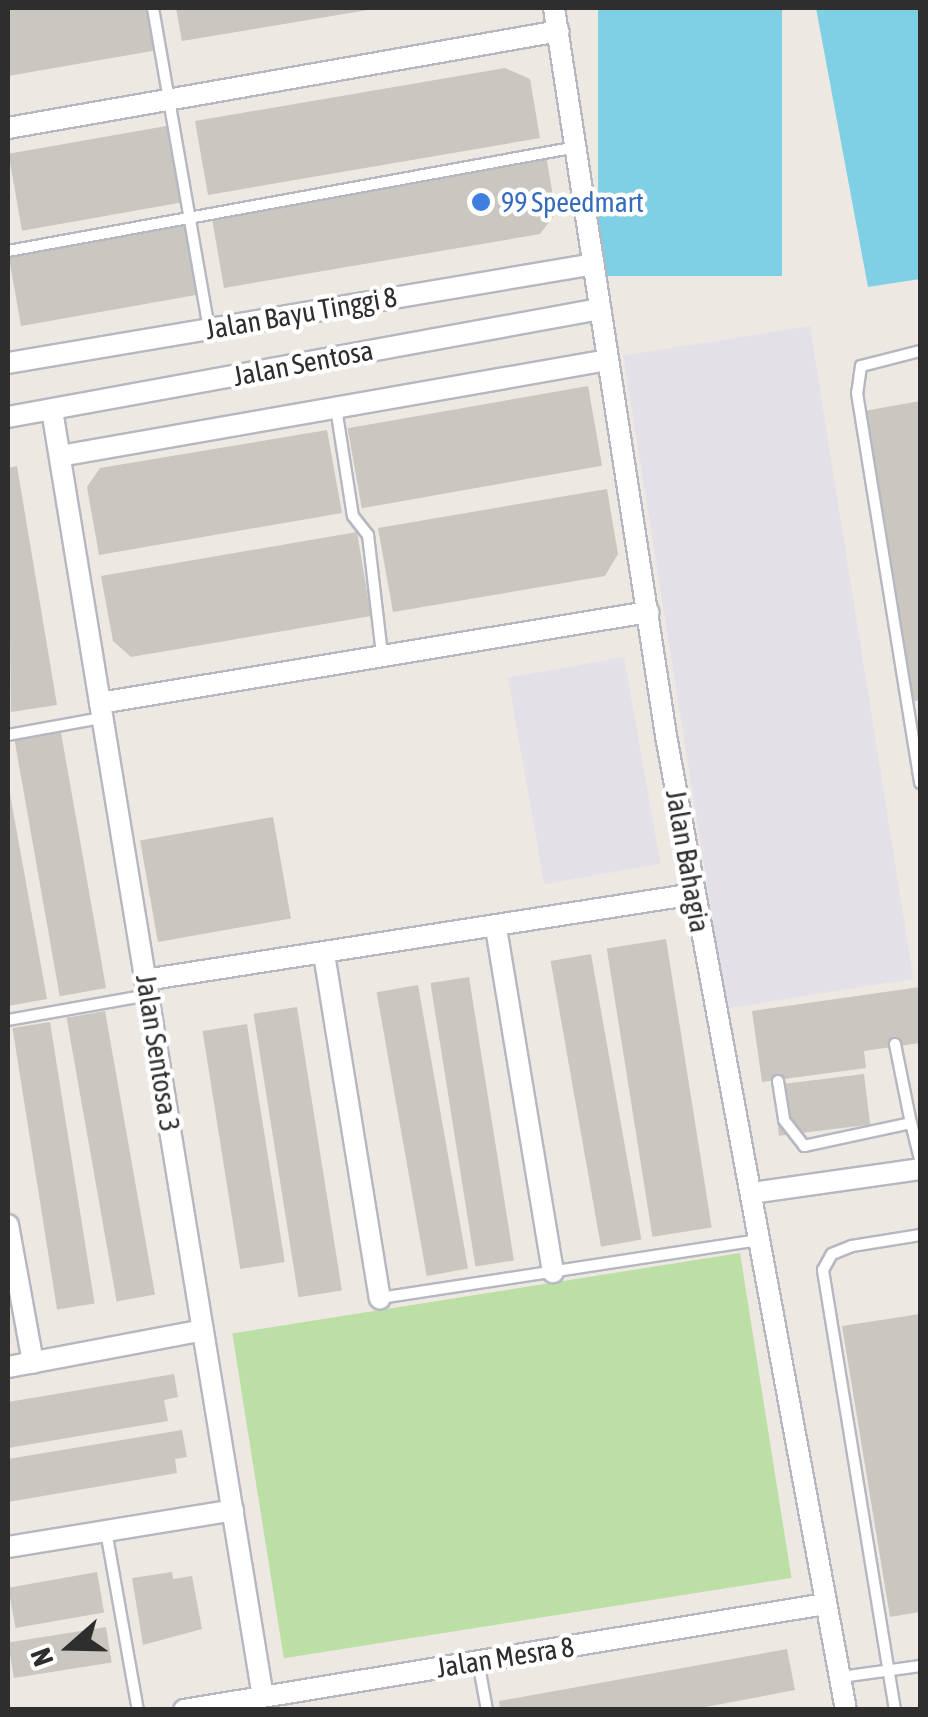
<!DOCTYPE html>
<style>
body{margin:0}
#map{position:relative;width:928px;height:1717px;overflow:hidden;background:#eee8e2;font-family:"Asap Condensed",sans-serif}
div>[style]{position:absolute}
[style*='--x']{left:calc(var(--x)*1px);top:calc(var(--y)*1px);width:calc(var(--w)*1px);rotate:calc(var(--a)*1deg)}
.industrial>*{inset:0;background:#e3e1e7;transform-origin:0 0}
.green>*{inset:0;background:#bbdfa4;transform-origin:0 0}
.water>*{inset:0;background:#7fd0e5;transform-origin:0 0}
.building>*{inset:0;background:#cac6c0;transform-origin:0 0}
.roads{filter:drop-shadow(2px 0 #b5b8c0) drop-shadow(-2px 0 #b5b8c0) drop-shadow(0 2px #b5b8c0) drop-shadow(0 -2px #b5b8c0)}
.lane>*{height:10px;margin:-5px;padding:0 5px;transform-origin:5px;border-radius:5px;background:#fff}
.street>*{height:20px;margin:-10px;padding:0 10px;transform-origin:10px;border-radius:10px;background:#fff}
.dots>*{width:28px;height:28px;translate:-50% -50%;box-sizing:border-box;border:5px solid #fff;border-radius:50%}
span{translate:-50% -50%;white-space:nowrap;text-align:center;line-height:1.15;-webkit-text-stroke:9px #fff;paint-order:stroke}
.shop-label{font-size:28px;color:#366cbe}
.left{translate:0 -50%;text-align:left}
.street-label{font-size:28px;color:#2e2e2e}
.frame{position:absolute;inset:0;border:10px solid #2e2e2e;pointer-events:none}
.north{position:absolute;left:20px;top:1597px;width:100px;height:100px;-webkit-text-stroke:8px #fff;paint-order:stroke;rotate:250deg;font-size:28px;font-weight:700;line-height:40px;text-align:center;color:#2e2e2e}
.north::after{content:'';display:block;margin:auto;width:35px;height:45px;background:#2e2e2e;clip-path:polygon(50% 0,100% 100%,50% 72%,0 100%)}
</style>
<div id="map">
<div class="industrial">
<div style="left:810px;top:326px;width:661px;height:189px;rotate:81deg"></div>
<div style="left:624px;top:657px;width:210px;height:118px;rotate:80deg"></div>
</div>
<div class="green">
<div style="left:740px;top:1253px;width:329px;height:514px;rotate:81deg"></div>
</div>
<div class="water">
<div style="left:598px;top:8px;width:184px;height:268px"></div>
<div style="clip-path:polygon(816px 8px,920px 8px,920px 279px,868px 287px)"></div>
</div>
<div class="building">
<div style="clip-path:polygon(8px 8px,151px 8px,158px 50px,8px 76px)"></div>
<div style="clip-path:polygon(176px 8px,368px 8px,368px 10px,182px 41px)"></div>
<div style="clip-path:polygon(505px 68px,530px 79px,540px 138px,208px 195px,195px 121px)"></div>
<div style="left:172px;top:125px;width:78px;height:166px;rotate:80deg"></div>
<div style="clip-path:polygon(546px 156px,556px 213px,540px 234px,224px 288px,211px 213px)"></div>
<div style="left:190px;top:219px;width:76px;height:185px;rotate:80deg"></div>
<div style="left:588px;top:386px;width:81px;height:244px;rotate:80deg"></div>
<div style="clip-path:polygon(920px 401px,920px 700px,911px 702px,864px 411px)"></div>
<div style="clip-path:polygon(327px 430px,342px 513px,99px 555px,87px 487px,100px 468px)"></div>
<div style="clip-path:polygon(17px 466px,57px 705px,11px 712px,8px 468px)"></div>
<div style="clip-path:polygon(607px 489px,618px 554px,605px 576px,393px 612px,378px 528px)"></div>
<div style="clip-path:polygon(357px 532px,371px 616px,131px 657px,113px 641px,101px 576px)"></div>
<div style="left:60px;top:727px;width:265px;height:47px;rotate:80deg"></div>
<div style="clip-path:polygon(8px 783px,47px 999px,8px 1006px)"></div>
<div style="left:273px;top:817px;width:103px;height:135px;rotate:80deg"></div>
<div style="left:666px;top:939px;width:292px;height:60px;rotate:81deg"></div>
<div style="left:591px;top:954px;width:290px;height:41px;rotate:80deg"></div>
<div style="left:469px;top:977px;width:287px;height:39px;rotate:81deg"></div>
<div style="left:418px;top:985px;width:288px;height:42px;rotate:80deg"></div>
<div style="clip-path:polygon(920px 987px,920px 1043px,864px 1051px,866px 1068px,762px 1082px,752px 1011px)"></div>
<div style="left:297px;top:1007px;width:287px;height:44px;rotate:81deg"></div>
<div style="left:105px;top:1011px;width:288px;height:39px;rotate:80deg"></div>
<div style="left:50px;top:1022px;width:285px;height:38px;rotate:81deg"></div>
<div style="left:247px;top:1024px;width:241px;height:45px;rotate:81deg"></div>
<div style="left:864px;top:1074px;width:51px;height:92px;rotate:83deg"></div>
<div style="clip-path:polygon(920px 1314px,920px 1612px,890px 1617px,842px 1326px)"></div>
<div style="clip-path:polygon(174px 1374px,178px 1397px,164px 1400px,168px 1421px,8px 1448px,8px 1402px)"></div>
<div style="clip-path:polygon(182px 1430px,187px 1457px,175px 1459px,177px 1473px,8px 1502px,8px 1459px)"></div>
<div style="left:97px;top:1572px;width:41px;height:90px;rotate:80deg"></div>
<div style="clip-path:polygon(172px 1572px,173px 1579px,192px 1576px,202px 1629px,143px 1645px,132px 1578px)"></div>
<div style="left:106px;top:1627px;width:36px;height:99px;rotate:81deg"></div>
<div style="clip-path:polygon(787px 1649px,795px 1690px,690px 1710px,500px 1710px,499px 1701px)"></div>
</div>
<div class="roads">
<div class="lane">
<div style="--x:153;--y:8;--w:326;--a:80.1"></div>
<div style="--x:8;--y:251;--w:578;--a:-10.36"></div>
<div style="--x:920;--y:351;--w:61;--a:165.7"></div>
<div style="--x:861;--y:366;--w:27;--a:98"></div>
<div style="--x:857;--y:393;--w:395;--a:80.8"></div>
<div style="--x:336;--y:408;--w:109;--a:81.1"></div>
<div style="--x:353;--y:516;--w:24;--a:52"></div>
<div style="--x:368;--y:535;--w:121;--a:83.3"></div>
<div style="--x:8;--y:735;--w:96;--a:-10.3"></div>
<div style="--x:8;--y:1020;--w:142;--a:-10.1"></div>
<div style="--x:895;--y:1044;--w:81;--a:78.6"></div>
<div style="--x:778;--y:1081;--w:39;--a:81"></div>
<div style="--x:784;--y:1120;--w:33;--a:52"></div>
<div style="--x:804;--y:1146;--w:109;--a:-12.1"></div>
<div style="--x:911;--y:1123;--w:36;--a:76"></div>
<div style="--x:380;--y:1298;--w:383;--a:-8.7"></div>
<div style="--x:106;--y:1531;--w:182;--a:79.9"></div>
<div style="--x:478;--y:1661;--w:50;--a:79.6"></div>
<div style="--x:841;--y:1677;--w:80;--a:-7.9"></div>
<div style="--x:895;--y:1710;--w:446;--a:-99.3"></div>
<div style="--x:823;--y:1270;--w:18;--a:-61"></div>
<div style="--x:832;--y:1254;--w:22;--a:-22"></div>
<div style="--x:852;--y:1246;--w:69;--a:-9.2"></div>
</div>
<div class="street">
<div style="--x:554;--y:8;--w:737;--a:81.25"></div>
<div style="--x:666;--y:736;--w:990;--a:79.53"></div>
<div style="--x:8;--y:128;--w:559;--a:-9.98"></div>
<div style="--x:8;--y:363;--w:594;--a:-9.59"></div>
<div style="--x:52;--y:410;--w:1304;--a:80.69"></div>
<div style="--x:8;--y:417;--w:602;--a:-10.34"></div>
<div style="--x:60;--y:456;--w:556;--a:-9.94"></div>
<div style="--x:100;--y:703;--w:556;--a:-9.43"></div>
<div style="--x:496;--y:928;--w:349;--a:80.6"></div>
<div style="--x:324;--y:954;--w:349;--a:80.8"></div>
<div style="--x:145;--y:980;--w:556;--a:-8.9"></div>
<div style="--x:752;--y:1193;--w:170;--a:-8.1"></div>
<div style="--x:8;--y:1225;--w:140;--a:79.7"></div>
<div style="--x:8;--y:1367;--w:198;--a:-10.7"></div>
<div style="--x:8;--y:1547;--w:228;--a:-9.3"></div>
<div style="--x:184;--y:1710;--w:650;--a:-9.39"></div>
</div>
</div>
<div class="dots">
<div style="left:481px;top:202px;background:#3f7fe0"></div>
</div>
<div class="shop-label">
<span class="left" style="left:501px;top:202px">99 Speedmart</span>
</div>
<div class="street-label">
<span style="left:301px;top:313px;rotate:-10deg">Jalan Bayu Tinggi 8</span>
<span style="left:303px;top:363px;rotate:-11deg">Jalan Sentosa</span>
<span style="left:688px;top:861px;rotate:80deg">Jalan Bahagia</span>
<span style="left:158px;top:1053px;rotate:81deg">Jalan Sentosa 3</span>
<span style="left:505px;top:1657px;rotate:-9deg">Jalan Mesra 8</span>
</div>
<div class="frame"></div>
<div class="north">N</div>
</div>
